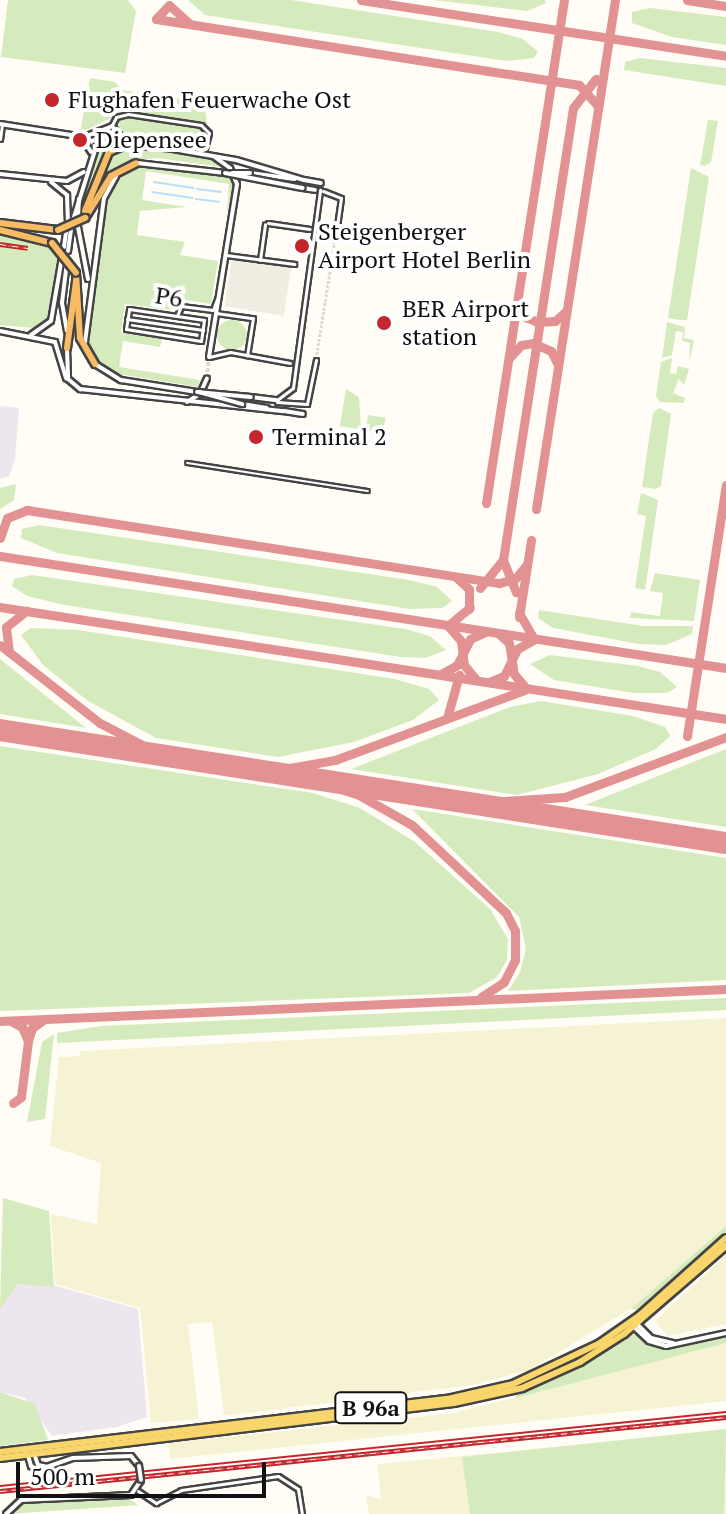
<!DOCTYPE html>
<style>
body{margin:0}
#map{position:relative;width:726px;height:1514px;overflow:hidden;background:#fffdf5;font-family:"PT Serif",serif}
div>[style]{position:absolute}
[style*='--x']{left:calc(var(--x)*1px);top:calc(var(--y)*1px);width:calc(var(--w)*1px);rotate:calc(var(--a)*1deg)}
.industrial>*{inset:0;background:#eee6ef}
.farmland>*{inset:0;background:#f6f3d4}
.green>*{inset:0;background:#d5ebbd}
.round{border-radius:50%}
.plaza>*{inset:0;background:#f1ede2;transform-origin:0 0}
.stream>*{height:2px;margin:-1px;padding:0 1px;transform-origin:1px;border-radius:1px;background:#b9e0f7}
.taxiway>*{height:9px;margin:-4.5px;padding:0 4.5px;transform-origin:4.5px;border-radius:4.5px;background:#e29292}
.runway>*{height:22px;margin:-11px;padding:0 11px;transform-origin:11px;border-radius:11px;background:#e29292}
.minor-tunnel>*{height:3px;margin-top:-1.5px;transform-origin:0;background:repeating-linear-gradient(90deg,#dbdad3 0 3px,transparent 0 4.5px)}
.tertiary-tunnel>*{height:4px;margin-top:-2px;transform-origin:0;background:repeating-linear-gradient(90deg,#dbdad3 0 4px,transparent 0 6px)}
.roads{filter:drop-shadow(2px 0 #444) drop-shadow(-2px 0 #444) drop-shadow(0 2px #444) drop-shadow(0 -2px #444)}
.pedestrian>*{height:2px;margin:-1px;padding:0 1px;transform-origin:1px;border-radius:1px;background:#fff}
.minor>*{height:3px;margin:-1.5px;padding:0 1.5px;transform-origin:1.5px;border-radius:1.5px;background:#fff}
.tertiary>*{height:4px;margin:-2px;padding:0 2px;transform-origin:2px;border-radius:2px;background:#fff}
.primary>*{height:6px;margin:-3px;padding:0 3px;transform-origin:3px;border-radius:3px;background:#f9d66b}
.trunk>*{height:6px;margin:-3px;padding:0 3px;transform-origin:3px;border-radius:3px;background:#f7bc64}
.tram>*{height:2px;margin:-1px;padding:0 1px;transform-origin:1px;border-radius:1px;background:#c4262e}
.rail>*{height:5px;margin-top:-2.5px;transform-origin:0;background:repeating-linear-gradient(90deg,#fff 0 6px,#c4262e 0 12px);box-sizing:border-box;border-block:2px solid #c4262e}
.bridges{filter:drop-shadow(2px 0 #444) drop-shadow(-2px 0 #444) drop-shadow(0 2px #444) drop-shadow(0 -2px #444)}
.tertiary-bridge>*{height:4px;margin:-2px;padding:0 2px;transform-origin:2px;border-radius:2px;background:#fff}
.trunk-bridge>*{height:6px;margin:-3px;padding:0 3px;transform-origin:3px;border-radius:3px;background:#f7bc64}
.dots>*{width:22px;height:22px;translate:-50% -50%;box-sizing:border-box;border:4px solid #fff;border-radius:50%}
span{translate:-50% -50%;white-space:nowrap;text-align:center;line-height:1.15;-webkit-text-stroke:8px #fff;paint-order:stroke}
.shield-label span{padding:2px 6px;background:#fff;border:2px solid;border-radius:6px;-webkit-text-stroke-width:0}
.shield-label{font-size:22px;color:#111;font-weight:700}
.poi-label{font-size:24px;color:#111}
.left{translate:0 -50%;text-align:left}
.street-label{font-size:24px;color:#111}
.scale{position:absolute;left:16px;top:1462px;width:250px;height:36px;box-sizing:border-box;border:4px solid #111;border-top:0;padding-left:10px;font-size:24px;line-height:28px;white-space:nowrap;color:#111;-webkit-text-stroke:6px #fff;paint-order:stroke}
</style>
<div id="map">
<div class="industrial">
<div style="clip-path:polygon(0 406px,19px 408px,15px 460px,9px 476px,0 479px)"></div>
<div style="clip-path:polygon(46px 1283px,138px 1309px,147px 1417px,117px 1427px,52px 1436px,25px 1398px,0 1392px,0 1309px,18px 1284px)"></div>
</div>
<div class="farmland">
<div style="clip-path:polygon(726px 1018px,726px 1226px,637px 1305px,529px 1370px,472px 1385px,224px 1416px,212px 1322px,188px 1324px,199px 1419px,151px 1423px,140px 1308px,55px 1284px,51px 1214px,97px 1224px,101px 1163px,50px 1146px,59px 1057px,80px 1056px,80px 1051px)"></div>
<div style="clip-path:polygon(726px 1255px,726px 1324px,667px 1336px,655px 1321px)"></div>
<div style="clip-path:polygon(726px 1343px,726px 1401px,170px 1459px,168px 1443px,453px 1413px)"></div>
<div style="clip-path:polygon(726px 1431px,726px 1514px,369px 1514px,366px 1495px,381px 1499px,377px 1464px)"></div>
</div>
<div class="green">
<div style="clip-path:polygon(8px 0,128px 0,136px 11px,125px 73px,1px 57px)"></div>
<div style="clip-path:polygon(188px 0,291px 0,498px 32px,523px 39px,538px 52px,534px 58px,506px 61px,205px 15px)"></div>
<div style="clip-path:polygon(433px 0,545px 0,546px 3px,527px 11px)"></div>
<div style="clip-path:polygon(650px 8px,726px 17px,726px 45px,672px 37px,632px 23px,632px 12px)"></div>
<div style="clip-path:polygon(640px 58px,726px 68px,726px 86px,624px 70px,625px 62px)"></div>
<div style="clip-path:polygon(90px 78px,115px 82px,122px 90px,204px 102px,207px 124px,123px 112px,80px 133px)"></div>
<div style="clip-path:polygon(129px 116px,202px 128px,208px 134px,206px 145px,124px 132px,115px 121px)"></div>
<div style="clip-path:polygon(708px 120px,718px 121px,711px 162px,705px 166px,700px 165px)"></div>
<div style="clip-path:polygon(114px 123px,125px 133px,204px 146px,123px 136px)"></div>
<div style="clip-path:polygon(109px 141px,126px 143px,103px 155px,80px 214px,95px 151px)"></div>
<div style="clip-path:polygon(124px 147px,213px 159px,228px 168px,158px 158px,134px 160px,109px 176px,91px 205px,110px 154px)"></div>
<div style="clip-path:polygon(152px 164px,232px 177px,234px 181px,227px 213px,229px 184px,146px 171px,142px 200px,187px 207px,140px 211px,137px 235px,185px 242px,180px 255px,218px 261px,211px 304px,173px 298px,171px 310px,125px 304px,121px 333px,162px 339px,160px 347px,123px 341px,119px 367px,200px 380px,198px 387px,112px 373px,95px 361px,85px 340px,106px 198px,121px 173px)"></div>
<div style="clip-path:polygon(691px 168px,709px 177px,687px 320px,680px 320px,668px 318px)"></div>
<div style="clip-path:polygon(0 233px,33px 238px,59px 254px,47px 318px,34px 328px,0 325px)"></div>
<div class="round" style="left:217px;top:320px;width:30px;height:30px"></div>
<div style="clip-path:polygon(667px 322px,685px 327px,684px 338px,694px 340px,689px 363px,690px 343px,682px 341px,683px 332px,676px 331px,672px 355px,662px 358px)"></div>
<div style="clip-path:polygon(672px 358px,670px 373px,676px 374px,678px 366px,689px 369px,684px 385px,679px 379px,673px 393px,685px 398px,684px 403px,660px 402px,656px 396px,661px 362px)"></div>
<div style="clip-path:polygon(346px 389px,359px 397px,361px 429px,366px 429px,368px 415px,386px 418px,382px 433px,340px 426px)"></div>
<div style="clip-path:polygon(659px 408px,671px 414px,661px 486px,655px 489px,642px 487px,653px 413px)"></div>
<div style="clip-path:polygon(16px 484px,14px 500px,0 509px,0 488px)"></div>
<div style="clip-path:polygon(641px 493px,658px 500px,645px 590px,635px 588px,646px 516px,637px 514px)"></div>
<div style="clip-path:polygon(39px 525px,409px 580px,437px 587px,452px 601px,442px 608px,410px 609px,57px 553px,21px 538px,22px 529px)"></div>
<div style="clip-path:polygon(655px 573px,700px 580px,694px 621px,630px 618px,631px 612px,660px 616px,663px 593px,650px 591px)"></div>
<div style="clip-path:polygon(32px 575px,405px 629px,430px 636px,446px 650px,425px 658px,401px 657px,65px 605px,27px 596px,12px 586px,14px 579px)"></div>
<div style="clip-path:polygon(539px 610px,643px 626px,693px 626px,692px 634px,666px 645px,639px 644px,553px 628px,538px 618px)"></div>
<div style="clip-path:polygon(31px 628px,78px 630px,395px 679px,429px 689px,439px 700px,413px 720px,354px 742px,278px 757px,156px 738px,88px 701px,43px 665px,21px 635px)"></div>
<div style="clip-path:polygon(550px 655px,638px 666px,660px 672px,677px 687px,667px 693px,633px 693px,554px 680px,530px 664px)"></div>
<div style="clip-path:polygon(0 659px,61px 708px,86px 728px,0 714px)"></div>
<div style="clip-path:polygon(541px 701px,633px 716px,665px 727px,670px 736px,656px 749px,598px 774px,517px 795px,351px 769px,510px 707px)"></div>
<div style="clip-path:polygon(0 746px,313px 793px,360px 808px,415px 842px,490px 909px,508px 939px,507px 960px,497px 977px,469px 993px,0 1011px)"></div>
<div style="clip-path:polygon(726px 749px,726px 827px,585px 805px)"></div>
<div style="clip-path:polygon(412px 809px,726px 858px,726px 980px,508px 991px,520px 972px,526px 949px,519px 917px)"></div>
<div style="clip-path:polygon(726px 998px,726px 1010px,57px 1043px,57px 1033px,101px 1026px)"></div>
<div style="clip-path:polygon(54px 1034px,45px 1119px,27px 1122px,42px 1042px)"></div>
<div style="clip-path:polygon(3px 1198px,49px 1211px,54px 1287px,18px 1284px,0 1309px)"></div>
<div style="clip-path:polygon(726px 1226px,726px 1233px,678px 1279px,639px 1310px,631px 1309px)"></div>
<div style="clip-path:polygon(632px 1334px,669px 1349px,726px 1335px,726px 1343px,516px 1398px,515px 1394px,562px 1376px)"></div>
<div style="clip-path:polygon(0 1392px,35px 1404px,48px 1440px,0 1446px)"></div>
<div style="clip-path:polygon(726px 1429px,724px 1514px,470px 1514px,462px 1457px)"></div>
<div style="clip-path:polygon(128px 1498px,138px 1505px,8px 1514px,22px 1502px)"></div>
</div>
<div class="plaza">
<div style="left:232px;top:258px;width:60px;height:49px;rotate:9deg"></div>
</div>
<div class="stream">
<div style="--x:154;--y:182;--w:40;--a:8.5"></div>
<div style="--x:197;--y:189;--w:24;--a:7"></div>
<div style="--x:152;--y:192;--w:41;--a:8.3"></div>
<div style="--x:196;--y:199;--w:23;--a:7"></div>
</div>
<div class="taxiway">
<div style="--x:361;--y:0;--w:369;--a:8.7"></div>
<div style="--x:687;--y:0;--w:39;--a:9"></div>
<div style="--x:190;--y:24;--w:28;--a:-138"></div>
<div style="--x:169;--y:5;--w:19;--a:133"></div>
<div style="--x:156;--y:19;--w:26;--a:9"></div>
<div style="--x:182;--y:23;--w:310;--a:8.9"></div>
<div style="--x:488;--y:71;--w:40;--a:8.5"></div>
<div style="--x:528;--y:77;--w:52;--a:8.9"></div>
<div style="--x:579;--y:85;--w:27;--a:48"></div>
<div style="--x:519;--y:302;--w:17;--a:65"></div>
<div style="--x:526;--y:317;--w:12;--a:24"></div>
<div style="--x:537;--y:322;--w:18;--a:-3"></div>
<div style="--x:555;--y:321;--w:13;--a:-42"></div>
<div style="--x:510;--y:357;--w:16;--a:-47"></div>
<div style="--x:521;--y:345;--w:12;--a:-9"></div>
<div style="--x:533;--y:343;--w:20;--a:24"></div>
<div style="--x:551;--y:351;--w:13;--a:63"></div>
<div style="--x:486;--y:503;--w:509;--a:-81.19"></div>
<div style="--x:536;--y:509;--w:515;--a:-81.18"></div>
<div style="--x:0;--y:538;--w:21;--a:-71"></div>
<div style="--x:7;--y:518;--w:22;--a:-22"></div>
<div style="--x:27;--y:510;--w:478;--a:8.8"></div>
<div style="--x:499;--y:583;--w:16;--a:-14"></div>
<div style="--x:515;--y:579;--w:19;--a:-51"></div>
<div style="--x:0;--y:556;--w:735;--a:8.77"></div>
<div style="--x:503;--y:560;--w:457;--a:-81.2"></div>
<div style="--x:573;--y:108;--w:37;--a:-52"></div>
<div style="--x:457;--y:578;--w:16;--a:43"></div>
<div style="--x:469;--y:589;--w:20;--a:90"></div>
<div style="--x:480;--y:588;--w:36;--a:-51"></div>
<div style="--x:503;--y:560;--w:35;--a:68"></div>
<div style="--x:0;--y:607;--w:735;--a:8.77"></div>
<div style="--x:519;--y:613;--w:28;--a:60"></div>
<div style="--x:519;--y:617;--w:78;--a:-81.1"></div>
<div style="--x:450;--y:624;--w:26;--a:-40"></div>
<div style="--x:449;--y:627;--w:18;--a:49"></div>
<div style="--x:461;--y:641;--w:24;--a:83"></div>
<div style="--x:464;--y:665;--w:17;--a:50"></div>
<div style="--x:499;--y:634;--w:13;--a:42"></div>
<div style="--x:509;--y:643;--w:31;--a:81"></div>
<div style="--x:514;--y:674;--w:16;--a:50"></div>
<div style="--x:0;--y:645;--w:127;--a:38"></div>
<div style="--x:100;--y:723;--w:52;--a:27.6"></div>
<div style="--x:146;--y:747;--w:45;--a:15.6"></div>
<div style="--x:9;--y:652;--w:25;--a:-97"></div>
<div style="--x:6;--y:627;--w:26;--a:-39"></div>
<div style="--x:441;--y:674;--w:18;--a:-29"></div>
<div style="--x:457;--y:665;--w:29;--a:-63"></div>
<div style="--x:470;--y:639;--w:17;--a:-25"></div>
<div style="--x:489;--y:682;--w:16;--a:-22"></div>
<div style="--x:504;--y:676;--w:30;--a:-64"></div>
<div style="--x:517;--y:649;--w:18;--a:-29"></div>
<div style="--x:447;--y:718;--w:45;--a:-74.4"></div>
<div style="--x:0;--y:734;--w:22;--a:-3"></div>
<div style="--x:687;--y:736;--w:254;--a:-81.2"></div>
<div style="--x:237;--y:767;--w:52;--a:1.1"></div>
<div style="--x:289;--y:768;--w:47;--a:-9.9"></div>
<div style="--x:335;--y:760;--w:202;--a:-20.3"></div>
<div style="--x:304;--y:777;--w:58;--a:18.1"></div>
<div style="--x:359;--y:795;--w:61;--a:29.5"></div>
<div style="--x:412;--y:825;--w:129;--a:43.1"></div>
<div style="--x:506;--y:913;--w:20;--a:63"></div>
<div style="--x:515;--y:931;--w:29;--a:90"></div>
<div style="--x:515;--y:960;--w:25;--a:117"></div>
<div style="--x:504;--y:982;--w:27;--a:147"></div>
<div style="--x:473;--y:803;--w:92;--a:-3.7"></div>
<div style="--x:565;--y:797;--w:172;--a:-20.4"></div>
<div style="--x:0;--y:1021;--w:727;--a:-2.52"></div>
<div style="--x:11;--y:1021;--w:13;--a:29"></div>
<div style="--x:22;--y:1027;--w:15;--a:67"></div>
<div style="--x:28;--y:1041;--w:14;--a:-73"></div>
<div style="--x:32;--y:1028;--w:14;--a:-36"></div>
<div style="--x:13;--y:1103;--w:10;--a:-37"></div>
<div style="--x:21;--y:1097;--w:56;--a:-82.9"></div>
</div>
<div class="runway">
<div style="--x:0;--y:730;--w:735;--a:8.85"></div>
</div>
<div class="minor-tunnel">
<div style="--x:316;--y:359;--w:121;--a:-80.9"></div>
</div>
<div class="tertiary-tunnel">
<div style="--x:207;--y:378;--w:21;--a:-85"></div>
</div>
<div class="roads">
<div class="pedestrian">
<div style="--x:187;--y:463;--w:183;--a:8.8"></div>
</div>
<div class="minor">
<div style="--x:112;--y:125;--w:9;--a:-63"></div>
<div style="--x:116;--y:117;--w:12;--a:-14"></div>
<div style="--x:128;--y:114;--w:74;--a:8.6"></div>
<div style="--x:201;--y:125;--w:11;--a:45"></div>
<div style="--x:209;--y:133;--w:16;--a:105"></div>
<div style="--x:205;--y:148;--w:31;--a:178"></div>
<div style="--x:0;--y:139;--w:14;--a:-82"></div>
<div style="--x:323;--y:191;--w:19;--a:21"></div>
<div style="--x:341;--y:198;--w:42;--a:98.1"></div>
<div style="--x:268;--y:223;--w:42;--a:8.1"></div>
<div style="--x:226;--y:255;--w:69;--a:7.5"></div>
<div style="--x:260;--y:260;--w:36;--a:-82"></div>
<div style="--x:129;--y:309;--w:76;--a:8.3"></div>
<div style="--x:204;--y:320;--w:21;--a:98"></div>
<div style="--x:201;--y:341;--w:76;--a:-170.9"></div>
<div style="--x:126;--y:329;--w:20;--a:-81"></div>
<div style="--x:216;--y:313;--w:37;--a:8"></div>
<div style="--x:253;--y:318;--w:38;--a:99"></div>
<div style="--x:177;--y:316;--w:11;--a:-68"></div>
<div style="--x:181;--y:306;--w:32;--a:7"></div>
<div style="--x:213;--y:310;--w:12;--a:-70"></div>
<div style="--x:127;--y:319;--w:77;--a:8.2"></div>
<div style="--x:209;--y:357;--w:22;--a:-13"></div>
<div style="--x:230;--y:352;--w:61;--a:10.4"></div>
<div style="--x:277;--y:400;--w:20;--a:-37"></div>
<div style="--x:293;--y:388;--w:200;--a:-82.2"></div>
<div style="--x:277;--y:402;--w:30;--a:4"></div>
<div style="--x:307;--y:404;--w:45;--a:-78.4"></div>
<div style="--x:138;--y:1491;--w:22;--a:34"></div>
<div style="--x:156;--y:1503;--w:28;--a:-27"></div>
<div style="--x:181;--y:1490;--w:98;--a:-8.2"></div>
<div style="--x:278;--y:1476;--w:24;--a:33"></div>
<div style="--x:298;--y:1489;--w:25;--a:81"></div>
</div>
<div class="tertiary">
<div style="--x:0;--y:124;--w:85;--a:8.8"></div>
<div style="--x:84;--y:137;--w:30;--a:-21"></div>
<div style="--x:112;--y:126;--w:14;--a:51"></div>
<div style="--x:81;--y:137;--w:18;--a:56"></div>
<div style="--x:133;--y:139;--w:28;--a:13"></div>
<div style="--x:167;--y:148;--w:70;--a:9.9"></div>
<div style="--x:236;--y:160;--w:71;--a:16.4"></div>
<div style="--x:137;--y:163;--w:89;--a:6.5"></div>
<div style="--x:250;--y:173;--w:45;--a:7.6"></div>
<div style="--x:0;--y:174;--w:67;--a:6"></div>
<div style="--x:67;--y:181;--w:19;--a:-28"></div>
<div style="--x:304;--y:180;--w:17;--a:10"></div>
<div style="--x:51;--y:182;--w:21;--a:39"></div>
<div style="--x:67;--y:195;--w:28;--a:88"></div>
<div style="--x:303;--y:188;--w:12;--a:9"></div>
<div style="--x:78;--y:217;--w:18;--a:-87"></div>
<div style="--x:73;--y:220;--w:77;--a:-72.5"></div>
<div style="--x:96;--y:147;--w:19;--a:-25"></div>
<div style="--x:113;--y:139;--w:22;--a:8"></div>
<div style="--x:78;--y:227;--w:53;--a:79.1"></div>
<div style="--x:64;--y:247;--w:15;--a:-82"></div>
<div style="--x:68;--y:251;--w:21;--a:-82"></div>
<div style="--x:67;--y:262;--w:41;--a:97"></div>
<div style="--x:62;--y:303;--w:28;--a:80"></div>
<div style="--x:0;--y:331;--w:56;--a:11.3"></div>
<div style="--x:55;--y:342;--w:38;--a:73"></div>
<div style="--x:31;--y:335;--w:24;--a:-35"></div>
<div style="--x:51;--y:321;--w:65;--a:-80.2"></div>
<div style="--x:85;--y:342;--w:145;--a:-82.5"></div>
<div style="--x:104;--y:198;--w:25;--a:-61"></div>
<div style="--x:67;--y:348;--w:31;--a:88"></div>
<div style="--x:68;--y:379;--w:16;--a:40"></div>
<div style="--x:80;--y:389;--w:205;--a:6.2"></div>
<div style="--x:209;--y:357;--w:175;--a:-80.8"></div>
<div style="--x:237;--y:184;--w:17;--a:-114"></div>
<div style="--x:230;--y:168;--w:19;--a:-144"></div>
<div style="--x:95;--y:364;--w:31;--a:32"></div>
<div style="--x:121;--y:380;--w:77;--a:9"></div>
<div style="--x:251;--y:397;--w:26;--a:7"></div>
<div style="--x:187;--y:402;--w:15;--a:-32"></div>
<div style="--x:200;--y:394;--w:17;--a:-66"></div>
<div style="--x:242;--y:404;--w:25;--a:9"></div>
<div style="--x:284;--y:411;--w:19;--a:9"></div>
<div style="--x:637;--y:1324;--w:20;--a:45"></div>
<div style="--x:651;--y:1338;--w:23;--a:13"></div>
<div style="--x:633;--y:1326;--w:22;--a:43"></div>
<div style="--x:649;--y:1341;--w:18;--a:16"></div>
<div style="--x:666;--y:1346;--w:61;--a:-12.2"></div>
<div style="--x:27;--y:1452;--w:15;--a:74"></div>
<div style="--x:31;--y:1466;--w:8;--a:30"></div>
<div style="--x:38;--y:1470;--w:37;--a:-19"></div>
<div style="--x:73;--y:1458;--w:58;--a:-2"></div>
<div style="--x:131;--y:1456;--w:13;--a:51"></div>
<div style="--x:34;--y:1453;--w:13;--a:72"></div>
<div style="--x:38;--y:1465;--w:10;--a:11"></div>
<div style="--x:6;--y:1514;--w:21;--a:-43"></div>
<div style="--x:21;--y:1500;--w:110;--a:-2.6"></div>
<div style="--x:131;--y:1495;--w:18;--a:-56"></div>
</div>
<div class="primary">
<div style="--x:0;--y:1452;--w:455;--a:-6.8"></div>
<div style="--x:452;--y:1398;--w:63;--a:-12.9"></div>
<div style="--x:513;--y:1384;--w:96;--a:-25.2"></div>
<div style="--x:600;--y:1343;--w:49;--a:-35"></div>
<div style="--x:640;--y:1315;--w:115;--a:-41.8"></div>
<div style="--x:0;--y:1458;--w:457;--a:-6.9"></div>
<div style="--x:454;--y:1403;--w:70;--a:-12.4"></div>
<div style="--x:522;--y:1388;--w:64;--a:-24.1"></div>
<div style="--x:580;--y:1362;--w:52;--a:-32.5"></div>
<div style="--x:624;--y:1334;--w:135;--a:-40.8"></div>
</div>
<div class="trunk">
<div style="--x:85;--y:211;--w:64;--a:-67.9"></div>
<div style="--x:109;--y:152;--w:21;--a:-23"></div>
<div style="--x:128;--y:144;--w:38;--a:5"></div>
<div style="--x:85;--y:218;--w:49;--a:-58.2"></div>
<div style="--x:111;--y:176;--w:28;--a:-27"></div>
<div style="--x:0;--y:223;--w:58;--a:6.9"></div>
<div style="--x:0;--y:230;--w:54;--a:14"></div>
<div style="--x:76;--y:273;--w:65;--a:86.5"></div>
<div style="--x:80;--y:338;--w:30;--a:60"></div>
<div style="--x:67;--y:348;--w:68;--a:-82.3"></div>
</div>
</div>
<div class="tram">
<div style="--x:0;--y:1486;--w:730;--a:-5.82"></div>
</div>
<div class="rail">
<div style="--x:0;--y:244;--w:28;--a:8"></div>
<div style="--x:0;--y:1491;--w:730;--a:-5.82"></div>
</div>
<div class="bridges">
<div class="tertiary-bridge">
<div style="--x:225;--y:173;--w:79;--a:10.9"></div>
<div style="--x:232;--y:173;--w:18;--a:0"></div>
<div style="--x:197;--y:392;--w:54;--a:5.3"></div>
<div style="--x:199;--y:392;--w:45;--a:15.6"></div>
<div style="--x:139;--y:1466;--w:14;--a:82"></div>
</div>
<div class="trunk-bridge">
<div style="--x:58;--y:230;--w:30;--a:-24"></div>
<div style="--x:52;--y:243;--w:38;--a:51"></div>
</div>
</div>
<div class="dots">
<div style="left:52px;top:100px;background:#c4262e"></div>
<div style="left:80px;top:140px;background:#c4262e"></div>
<div style="left:302px;top:246px;background:#c4262e"></div>
<div style="left:384px;top:323px;background:#c4262e"></div>
<div style="left:256px;top:437px;background:#c4262e"></div>
</div>
<div class="shield-label">
<span style="left:371px;top:1408px">B 96a</span>
</div>
<div class="poi-label">
<span class="left" style="left:68px;top:100px">Flughafen Feuerwache Ost</span>
<span class="left" style="left:96px;top:140px">Diepensee</span>
<span class="left" style="left:318px;top:246px">Steigenberger<br>Airport Hotel Berlin</span>
<span class="left" style="left:402px;top:323px">BER Airport<br>station</span>
<span class="left" style="left:272px;top:437px">Terminal 2</span>
</div>
<div class="street-label">
<span style="left:169px;top:297px;rotate:9deg">P6</span>
</div>
<div class="scale">500 m</div>
</div>
